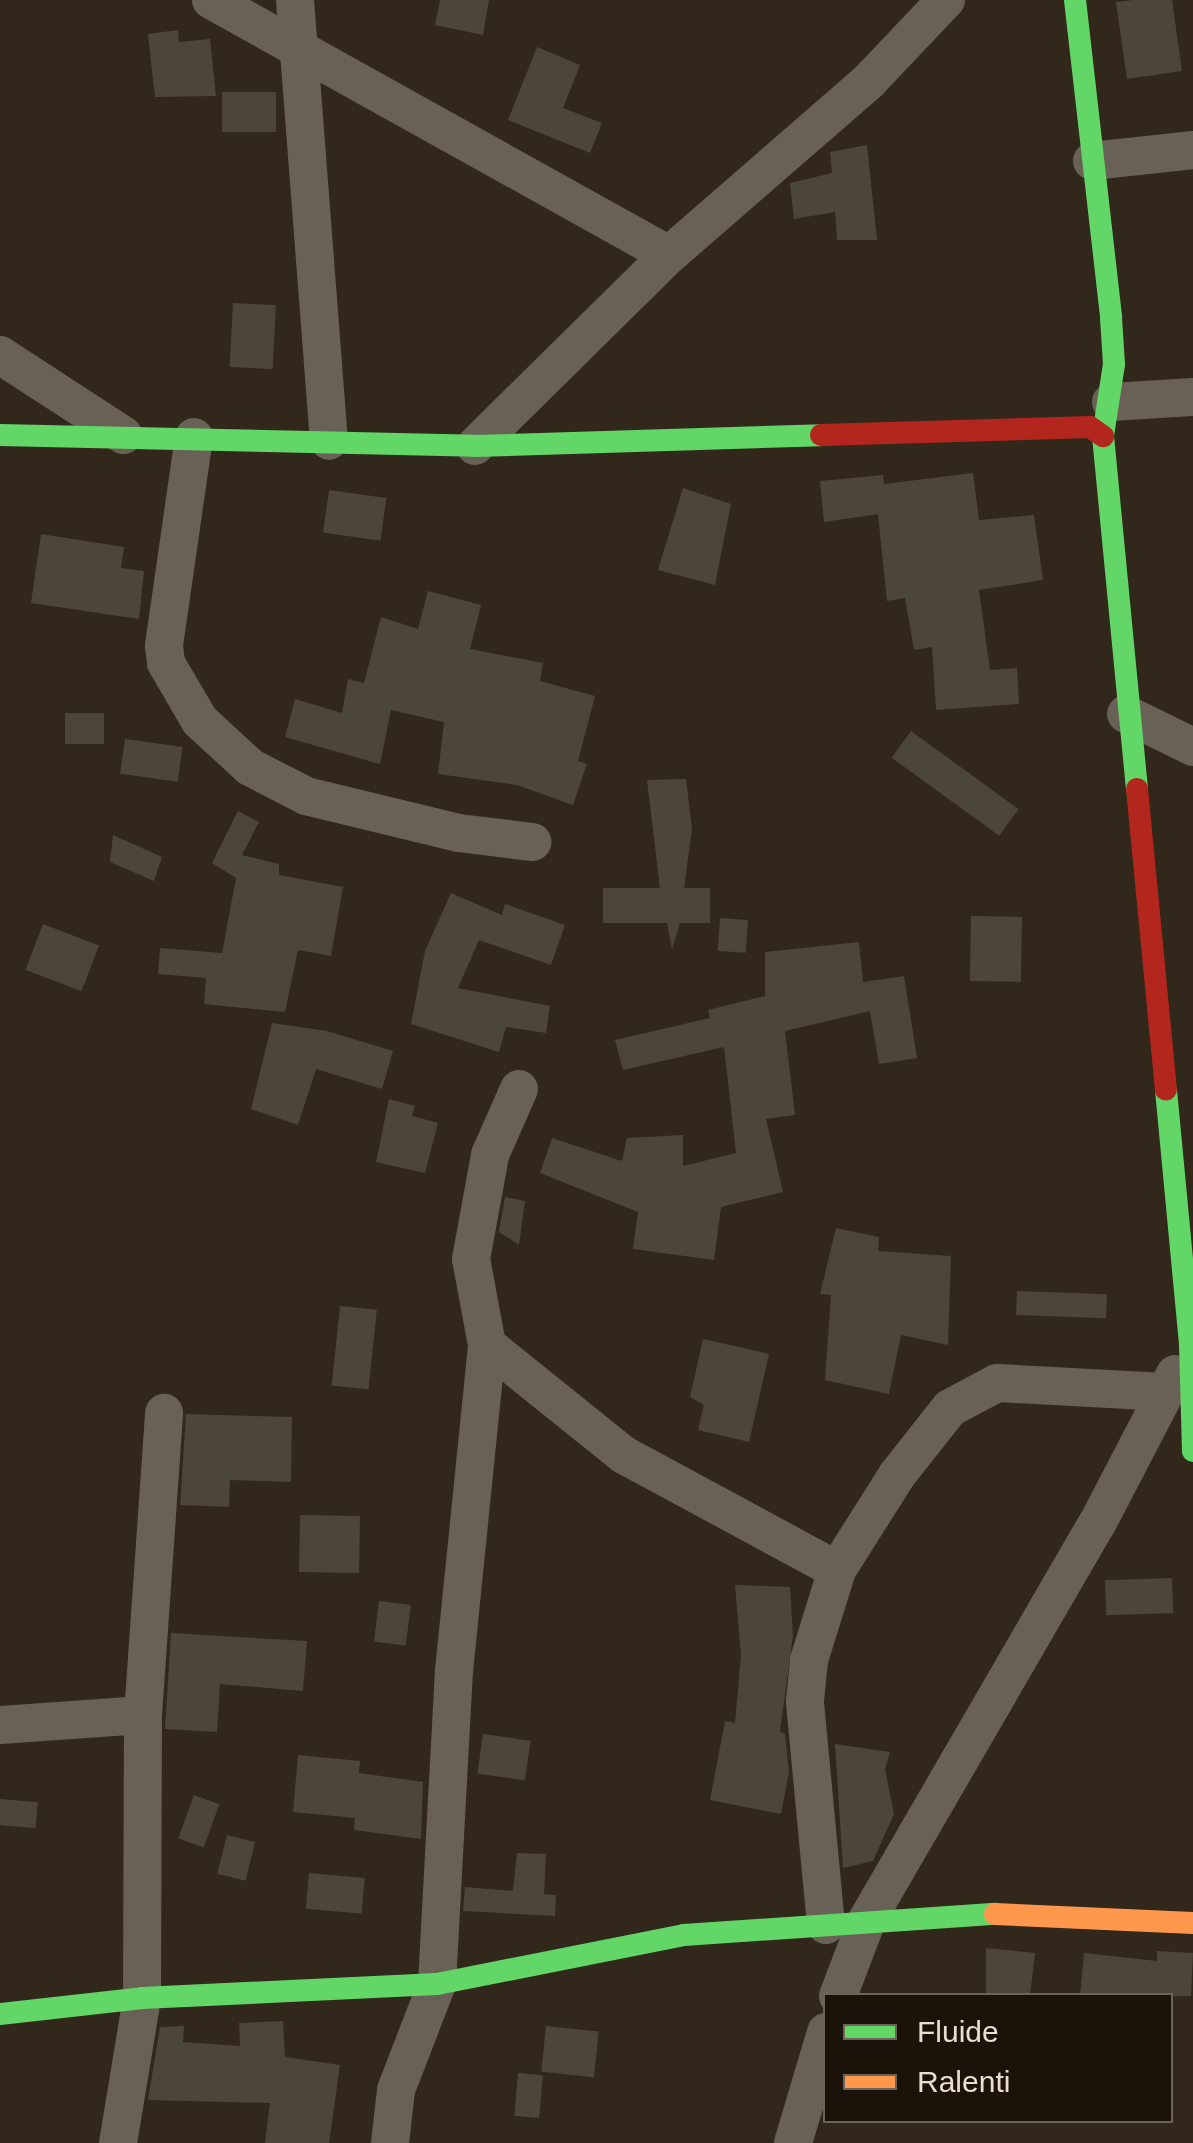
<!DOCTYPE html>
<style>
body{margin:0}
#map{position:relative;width:1193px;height:2143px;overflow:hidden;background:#31281b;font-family:Arial,sans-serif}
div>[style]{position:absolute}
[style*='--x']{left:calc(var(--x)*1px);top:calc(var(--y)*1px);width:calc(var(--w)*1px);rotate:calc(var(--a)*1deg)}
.building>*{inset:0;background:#4c453a;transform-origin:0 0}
.street>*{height:38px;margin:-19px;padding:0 19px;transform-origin:19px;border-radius:19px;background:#696156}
.fast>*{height:22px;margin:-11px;padding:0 11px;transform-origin:11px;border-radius:11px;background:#63d668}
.slow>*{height:22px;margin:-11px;padding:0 11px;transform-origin:11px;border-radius:11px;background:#ff974d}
.jam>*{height:22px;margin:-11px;padding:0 11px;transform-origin:11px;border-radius:11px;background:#b3261e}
span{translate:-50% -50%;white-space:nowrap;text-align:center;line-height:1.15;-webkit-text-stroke:8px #1b1309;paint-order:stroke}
.legend{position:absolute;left:823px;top:1993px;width:350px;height:130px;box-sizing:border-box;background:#1b1309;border:2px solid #6d6459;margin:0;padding:12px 18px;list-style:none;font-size:30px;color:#e9ded0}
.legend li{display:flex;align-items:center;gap:20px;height:50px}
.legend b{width:50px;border:2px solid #6d6459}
</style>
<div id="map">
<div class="building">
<div style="clip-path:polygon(440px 0,489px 0,483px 35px,435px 25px)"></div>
<div style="clip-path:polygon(1133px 0,1172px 0,1182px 71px,1127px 79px,1116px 2px)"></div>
<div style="clip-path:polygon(178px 30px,179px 42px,210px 39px,216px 96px,155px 97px,148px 34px)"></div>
<div style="clip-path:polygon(537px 47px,580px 65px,563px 108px,602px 123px,590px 153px,508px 120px)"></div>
<div style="left:222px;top:92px;width:54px;height:40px"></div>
<div style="clip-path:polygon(867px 145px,877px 240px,837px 240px,835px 212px,794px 219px,790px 183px,832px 173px,830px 152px)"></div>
<div style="left:233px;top:303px;width:43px;height:64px;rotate:3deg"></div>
<div style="clip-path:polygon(973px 473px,979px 520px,1034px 515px,1043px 580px,979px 590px,990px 670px,1017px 668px,1019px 704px,936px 710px,932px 647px,914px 650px,905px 598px,887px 601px,878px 514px,824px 522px,820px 481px,883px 475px,884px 484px)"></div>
<div style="clip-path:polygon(683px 488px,731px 504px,715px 585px,658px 570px)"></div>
<div style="left:329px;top:490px;width:58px;height:43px;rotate:8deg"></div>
<div style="clip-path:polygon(41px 534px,124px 547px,121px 568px,144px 571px,139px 619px,31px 603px)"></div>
<div style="clip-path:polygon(428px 591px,481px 605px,470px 649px,543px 663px,540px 681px,595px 696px,578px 761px,587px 764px,573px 805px,517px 785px,438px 774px,444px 722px,391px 710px,380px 764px,285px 737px,295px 699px,342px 713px,348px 679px,364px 683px,381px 617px,418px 629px)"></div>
<div style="left:65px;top:713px;width:39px;height:31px"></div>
<div style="left:911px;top:731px;width:133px;height:33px;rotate:36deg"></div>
<div style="left:125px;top:739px;width:58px;height:35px;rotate:8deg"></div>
<div style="clip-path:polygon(686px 779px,692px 829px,684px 888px,710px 888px,710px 923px,680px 923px,672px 949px,667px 923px,603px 923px,603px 888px,660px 888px,647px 780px)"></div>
<div style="clip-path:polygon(238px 811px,259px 822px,242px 855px,279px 864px,279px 875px,343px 887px,331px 956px,298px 950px,285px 1012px,204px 1004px,206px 978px,158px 974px,160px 948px,222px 953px,236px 878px,212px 863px)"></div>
<div style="clip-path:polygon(113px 835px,162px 857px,154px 881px,110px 862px)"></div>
<div style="clip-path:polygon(451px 893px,502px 915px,505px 904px,565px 925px,551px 965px,479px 940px,458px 988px,550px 1006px,546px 1033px,506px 1027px,499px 1052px,411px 1024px,425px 951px)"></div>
<div style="left:971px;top:916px;width:51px;height:65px;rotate:1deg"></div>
<div style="left:720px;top:918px;width:28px;height:33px;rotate:4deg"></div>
<div style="left:43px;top:924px;width:60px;height:49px;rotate:21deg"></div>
<div style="clip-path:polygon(859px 942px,863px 982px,904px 976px,917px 1058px,879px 1064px,870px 1011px,785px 1031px,795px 1115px,766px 1119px,783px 1192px,721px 1207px,714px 1260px,633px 1249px,638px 1212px,540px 1173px,552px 1138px,622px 1161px,627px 1138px,683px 1135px,683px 1166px,736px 1153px,724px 1047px,623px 1070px,615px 1040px,710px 1018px,708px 1010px,765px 996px,765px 952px)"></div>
<div style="clip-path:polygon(272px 1023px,327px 1031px,393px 1051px,382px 1089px,316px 1069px,298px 1125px,251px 1109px)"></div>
<div style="clip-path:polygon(389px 1099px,415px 1106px,412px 1116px,438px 1123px,425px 1173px,376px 1162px)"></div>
<div style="clip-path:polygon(505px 1197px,525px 1201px,519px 1245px,499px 1232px)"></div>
<div style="clip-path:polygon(836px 1228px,879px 1237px,878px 1251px,951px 1256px,948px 1345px,901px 1335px,889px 1394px,825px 1380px,831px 1295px,820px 1294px)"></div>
<div style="left:1017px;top:1291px;width:90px;height:24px;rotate:2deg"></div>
<div style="left:340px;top:1306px;width:37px;height:80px;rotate:6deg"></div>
<div style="clip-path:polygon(703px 1339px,769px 1354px,749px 1442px,698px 1430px,704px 1405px,690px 1397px)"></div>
<div style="clip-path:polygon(186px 1414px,292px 1417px,291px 1482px,230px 1480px,229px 1507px,180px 1505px)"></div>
<div style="left:300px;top:1515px;width:60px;height:57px;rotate:1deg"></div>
<div style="left:1172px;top:1578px;width:35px;height:67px;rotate:88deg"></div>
<div style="clip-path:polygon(735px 1585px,790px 1587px,793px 1635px,780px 1732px,785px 1734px,789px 1772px,781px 1814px,710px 1800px,725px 1721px,735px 1723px,741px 1655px)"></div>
<div style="left:379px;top:1601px;width:32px;height:41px;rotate:7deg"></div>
<div style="clip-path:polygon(171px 1633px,307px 1641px,303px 1691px,220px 1684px,217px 1732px,165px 1729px)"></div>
<div style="left:483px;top:1734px;width:48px;height:40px;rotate:8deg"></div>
<div style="clip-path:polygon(835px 1744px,890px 1752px,885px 1769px,894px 1814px,873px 1861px,843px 1868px)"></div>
<div style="clip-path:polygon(298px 1755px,360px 1761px,359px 1773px,423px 1782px,421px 1839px,354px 1830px,355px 1818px,293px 1812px)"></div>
<div style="left:194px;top:1795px;width:27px;height:46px;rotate:20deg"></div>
<div style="left:0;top:1799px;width:38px;height:26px;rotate:5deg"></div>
<div style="left:227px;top:1835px;width:29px;height:40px;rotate:14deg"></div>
<div style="clip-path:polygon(517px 1853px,546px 1854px,544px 1894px,556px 1895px,555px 1916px,463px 1911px,465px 1887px,513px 1891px)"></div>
<div style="left:309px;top:1873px;width:56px;height:36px;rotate:5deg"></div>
<div style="clip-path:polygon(986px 1948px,1035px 1953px,1030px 1996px,986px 1996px)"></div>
<div style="clip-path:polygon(1157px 1951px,1193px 1953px,1191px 1996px,1080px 1996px,1084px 1953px,1157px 1961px)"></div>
<div style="clip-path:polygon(283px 2021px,285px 2057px,340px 2065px,329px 2143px,265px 2143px,270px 2103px,148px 2100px,160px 2027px,184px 2026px,183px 2042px,240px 2046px,239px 2023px)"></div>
<div style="left:546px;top:2026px;width:53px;height:46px;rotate:6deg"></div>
<div style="left:518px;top:2073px;width:25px;height:43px;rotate:5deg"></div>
</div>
<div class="street">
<div style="--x:211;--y:0;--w:524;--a:29.11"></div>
<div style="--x:295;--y:0;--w:442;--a:85.6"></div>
<div style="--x:1092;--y:161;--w:102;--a:-6.2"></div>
<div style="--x:0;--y:355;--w:147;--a:33"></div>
<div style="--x:1111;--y:402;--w:82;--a:-3.5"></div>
<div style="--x:194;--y:437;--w:211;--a:98.2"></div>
<div style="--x:164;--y:646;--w:17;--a:83"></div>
<div style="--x:166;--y:663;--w:67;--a:59.6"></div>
<div style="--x:200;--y:721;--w:68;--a:42.6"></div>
<div style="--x:250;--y:767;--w:63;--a:27.4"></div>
<div style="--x:306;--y:796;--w:157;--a:13.6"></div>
<div style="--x:459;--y:833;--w:74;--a:7"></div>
<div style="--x:475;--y:446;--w:272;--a:-44.6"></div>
<div style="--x:669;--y:255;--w:265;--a:-41"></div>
<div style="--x:869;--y:81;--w:112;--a:-46.5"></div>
<div style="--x:1126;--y:714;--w:75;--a:26.2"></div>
<div style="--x:487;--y:1345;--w:176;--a:38.8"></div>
<div style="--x:624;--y:1455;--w:242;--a:28.4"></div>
<div style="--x:0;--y:1725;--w:143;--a:-4"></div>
<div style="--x:826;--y:1925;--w:225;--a:-95.4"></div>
<div style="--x:805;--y:1701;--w:41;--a:-84.4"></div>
<div style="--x:809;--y:1660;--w:94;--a:-72.7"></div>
<div style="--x:837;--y:1570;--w:112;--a:-57.7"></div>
<div style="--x:897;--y:1475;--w:85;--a:-51.7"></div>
<div style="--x:950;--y:1408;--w:53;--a:-28"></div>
<div style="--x:997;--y:1383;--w:168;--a:3.1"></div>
<div style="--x:838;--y:1996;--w:81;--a:-69.1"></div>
<div style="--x:867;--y:1920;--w:458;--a:-59.9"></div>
<div style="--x:1097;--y:1524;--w:169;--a:-62.5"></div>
<div style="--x:118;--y:2143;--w:147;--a:-80.6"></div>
<div style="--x:142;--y:1998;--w:283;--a:-89.8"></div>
<div style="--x:143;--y:1715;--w:303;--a:-86"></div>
<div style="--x:390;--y:2143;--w:53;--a:-83.5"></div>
<div style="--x:396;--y:2090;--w:114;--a:-68.9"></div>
<div style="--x:437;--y:1984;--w:313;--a:-86.9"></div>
<div style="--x:454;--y:1671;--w:328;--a:-84.2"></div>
<div style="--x:487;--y:1345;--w:87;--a:-100.5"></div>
<div style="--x:471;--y:1259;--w:106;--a:-79.6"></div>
<div style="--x:490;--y:1155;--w:72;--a:-66.3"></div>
<div style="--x:793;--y:2143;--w:116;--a:-73.4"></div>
</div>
<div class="fast">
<div style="--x:1075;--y:0;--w:320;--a:83.5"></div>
<div style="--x:1111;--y:318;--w:46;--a:86.3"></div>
<div style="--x:1114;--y:364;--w:73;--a:98.7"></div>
<div style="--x:1103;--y:436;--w:355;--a:84.5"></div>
<div style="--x:0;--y:435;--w:475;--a:1.3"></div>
<div style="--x:475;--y:446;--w:346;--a:-1.8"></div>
<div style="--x:1166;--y:1090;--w:255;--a:84.6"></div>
<div style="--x:1190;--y:1344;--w:107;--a:88.4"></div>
<div style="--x:0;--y:2014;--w:143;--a:-6.4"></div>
<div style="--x:142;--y:1998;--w:295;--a:-2.7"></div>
<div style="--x:437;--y:1984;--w:252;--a:-11.2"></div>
<div style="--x:684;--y:1935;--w:312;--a:-3.9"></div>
</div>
<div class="slow">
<div style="--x:995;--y:1914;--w:198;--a:2.6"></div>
</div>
<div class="jam">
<div style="--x:821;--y:435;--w:269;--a:-1.7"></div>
<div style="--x:1090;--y:427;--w:16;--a:35"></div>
<div style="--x:1137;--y:789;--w:302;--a:84.5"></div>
</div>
<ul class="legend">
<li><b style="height:12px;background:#63d668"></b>Fluide</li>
<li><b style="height:12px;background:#ff974d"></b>Ralenti</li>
</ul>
</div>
